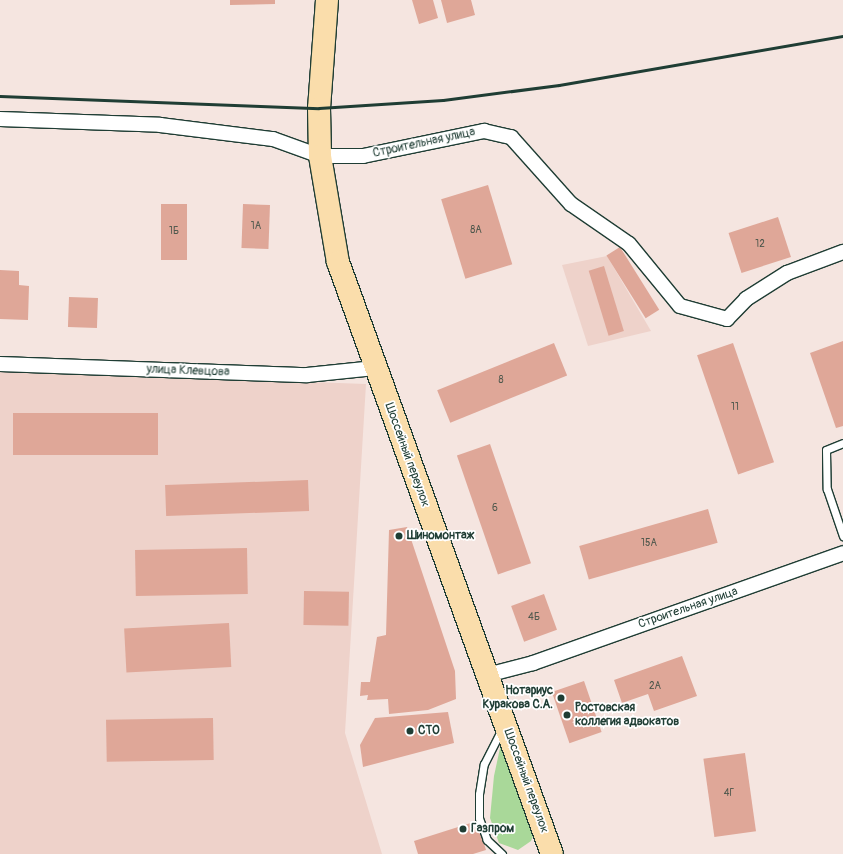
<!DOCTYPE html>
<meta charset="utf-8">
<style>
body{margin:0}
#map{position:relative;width:843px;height:854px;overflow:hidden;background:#f5e5e0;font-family:Pangolin,sans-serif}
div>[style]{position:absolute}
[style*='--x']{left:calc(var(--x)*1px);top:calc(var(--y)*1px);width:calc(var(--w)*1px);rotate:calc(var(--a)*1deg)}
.built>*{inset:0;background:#eed2ca}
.green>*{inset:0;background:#a9d899}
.building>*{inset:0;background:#dfa798;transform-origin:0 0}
.roads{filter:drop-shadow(1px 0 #1f3d34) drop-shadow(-1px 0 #1f3d34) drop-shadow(0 1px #1f3d34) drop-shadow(0 -1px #1f3d34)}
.service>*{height:7px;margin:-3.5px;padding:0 3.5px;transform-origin:3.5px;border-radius:3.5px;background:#fff}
.minor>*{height:14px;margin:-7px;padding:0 7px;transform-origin:7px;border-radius:7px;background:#fff}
.primary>*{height:22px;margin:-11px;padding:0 11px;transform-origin:11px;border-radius:11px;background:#faddab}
.rail>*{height:3px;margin:-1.5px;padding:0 1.5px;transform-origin:1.5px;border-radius:1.5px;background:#1f3d34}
.dots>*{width:11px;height:11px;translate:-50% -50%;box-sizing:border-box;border:2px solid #fff;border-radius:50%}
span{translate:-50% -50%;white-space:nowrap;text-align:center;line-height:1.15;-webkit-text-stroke:3.5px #fff;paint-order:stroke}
.number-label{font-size:10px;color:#4f584d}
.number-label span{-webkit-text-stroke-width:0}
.street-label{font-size:12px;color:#1f3d34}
.poi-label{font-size:12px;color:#1f3d34;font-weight:700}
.left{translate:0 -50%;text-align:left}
.right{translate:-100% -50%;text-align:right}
</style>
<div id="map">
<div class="built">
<div style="clip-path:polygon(607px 256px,651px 331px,588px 346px,562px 265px)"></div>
<div style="clip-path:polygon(0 371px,366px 384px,345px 733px,382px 854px,0 854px)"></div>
</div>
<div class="green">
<div style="clip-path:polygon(503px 747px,534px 834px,531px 841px,518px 850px,499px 843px,490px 818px,494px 776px,500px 748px)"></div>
</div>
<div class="building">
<div style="clip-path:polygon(230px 0,275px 0,275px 4px,230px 5px)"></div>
<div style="clip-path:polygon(412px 0,433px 0,438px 18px,419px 24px)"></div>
<div style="clip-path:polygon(441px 0,471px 0,475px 15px,447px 23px)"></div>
<div style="left:488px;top:185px;width:83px;height:49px;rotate:73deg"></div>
<div style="left:161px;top:204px;width:26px;height:56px"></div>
<div style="left:243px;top:204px;width:27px;height:44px;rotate:2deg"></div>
<div style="left:778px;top:217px;width:42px;height:52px;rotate:72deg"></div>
<div style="left:620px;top:247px;width:74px;height:16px;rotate:58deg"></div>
<div style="left:604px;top:266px;width:68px;height:16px;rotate:73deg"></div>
<div style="clip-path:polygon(0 270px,19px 271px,19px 285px,29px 286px,28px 320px,0 319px)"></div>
<div style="left:69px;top:297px;width:29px;height:30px;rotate:2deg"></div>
<div style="clip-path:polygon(843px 341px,843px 426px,836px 428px,810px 353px)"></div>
<div style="left:554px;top:343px;width:35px;height:126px;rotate:68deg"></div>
<div style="left:733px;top:343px;width:126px;height:38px;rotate:71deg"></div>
<div style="left:13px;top:413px;width:145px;height:42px"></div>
<div style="left:490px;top:444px;width:126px;height:35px;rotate:71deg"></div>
<div style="left:308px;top:480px;width:31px;height:143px;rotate:88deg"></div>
<div style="left:708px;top:509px;width:35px;height:134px;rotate:74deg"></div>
<div style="clip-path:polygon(407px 527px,455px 671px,456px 699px,428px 710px,389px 714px,388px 699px,367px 700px,368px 695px,360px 696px,361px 682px,370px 682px,377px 637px,386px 635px,389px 530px)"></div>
<div style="left:247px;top:548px;width:46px;height:112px;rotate:89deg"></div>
<div style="left:304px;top:591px;width:45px;height:34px;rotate:1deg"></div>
<div style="left:544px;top:594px;width:38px;height:35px;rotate:70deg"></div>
<div style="left:229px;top:623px;width:44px;height:105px;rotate:87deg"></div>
<div style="clip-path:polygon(682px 656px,697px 696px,654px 711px,648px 694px,622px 703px,614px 680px)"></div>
<div style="left:584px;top:681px;width:54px;height:34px;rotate:71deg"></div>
<div style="clip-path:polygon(448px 712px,454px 743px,363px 767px,360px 745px,375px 718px)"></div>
<div style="left:213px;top:718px;width:42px;height:107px;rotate:89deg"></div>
<div style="left:745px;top:753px;width:79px;height:42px;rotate:82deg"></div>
<div style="clip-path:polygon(477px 821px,486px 850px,473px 854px,418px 854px,414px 841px)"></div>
</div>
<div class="roads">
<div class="service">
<div style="--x:843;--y:443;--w:18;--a:158"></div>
<div style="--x:826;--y:450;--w:39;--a:89"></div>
<div style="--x:827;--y:489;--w:50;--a:71.2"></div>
<div style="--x:502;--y:854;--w:21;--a:-137"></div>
<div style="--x:487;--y:840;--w:23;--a:-110"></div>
<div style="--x:479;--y:818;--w:24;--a:-90"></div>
<div style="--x:479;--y:794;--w:30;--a:-81"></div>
<div style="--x:484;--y:764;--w:39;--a:-63"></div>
</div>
<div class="minor">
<div style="--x:0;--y:119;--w:160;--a:2.1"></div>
<div style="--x:160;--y:125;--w:114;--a:7.1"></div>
<div style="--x:273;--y:139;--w:50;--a:19.9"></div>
<div style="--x:320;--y:156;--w:43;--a:0"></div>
<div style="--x:363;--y:156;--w:124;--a:-11.7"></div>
<div style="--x:484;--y:131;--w:28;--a:13"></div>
<div style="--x:511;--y:137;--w:90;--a:48.2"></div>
<div style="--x:571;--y:204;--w:70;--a:34.6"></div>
<div style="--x:629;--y:244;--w:80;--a:50.6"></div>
<div style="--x:680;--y:306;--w:49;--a:15.5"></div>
<div style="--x:727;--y:319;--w:28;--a:-46"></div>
<div style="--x:746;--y:299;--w:49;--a:-32.4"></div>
<div style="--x:787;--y:273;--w:60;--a:-20.6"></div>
<div style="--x:0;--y:364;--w:307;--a:2.1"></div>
<div style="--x:307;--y:375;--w:68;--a:-5.9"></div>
<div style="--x:487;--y:675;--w:48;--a:-14.6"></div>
<div style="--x:533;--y:663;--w:329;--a:-19.5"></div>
</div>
<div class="primary">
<div style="--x:327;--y:0;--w:108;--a:94.2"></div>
<div style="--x:319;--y:108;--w:48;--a:88.8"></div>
<div style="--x:320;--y:156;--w:108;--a:80.4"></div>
<div style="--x:338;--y:262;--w:629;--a:70.13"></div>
</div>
</div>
<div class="rail">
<div style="--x:0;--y:96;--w:319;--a:2.2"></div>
<div style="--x:319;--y:108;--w:124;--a:-3.7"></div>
<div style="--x:443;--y:100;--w:117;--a:-7.4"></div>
<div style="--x:559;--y:85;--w:288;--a:-9.8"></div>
</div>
<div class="dots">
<div style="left:399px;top:536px;background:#1f3d34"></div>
<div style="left:561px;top:698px;background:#1f3d34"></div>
<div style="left:567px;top:715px;background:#1f3d34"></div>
<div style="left:410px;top:731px;background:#1f3d34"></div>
<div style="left:463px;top:829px;background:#1f3d34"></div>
</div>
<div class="number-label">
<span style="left:256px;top:227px">1А</span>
<span style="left:476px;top:231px">8А</span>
<span style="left:174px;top:232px">1Б</span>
<span style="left:760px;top:245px">12</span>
<span style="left:501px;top:381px">8</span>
<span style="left:735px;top:408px">11</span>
<span style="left:495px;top:509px">6</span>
<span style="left:649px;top:544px">15А</span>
<span style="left:534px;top:618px">4Б</span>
<span style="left:655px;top:687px">2А</span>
<span style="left:729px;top:794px">4Г</span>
</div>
<div class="street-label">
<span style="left:424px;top:143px;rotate:-12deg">Строительная улица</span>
<span style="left:188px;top:371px;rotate:2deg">улица Клевцова</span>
<span style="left:407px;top:455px;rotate:70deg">Шоссейный переулок</span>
<span style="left:688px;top:608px;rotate:-19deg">Строительная улица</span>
<span style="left:526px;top:781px;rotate:70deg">Шоссейный переулок</span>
</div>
<div class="poi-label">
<span class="left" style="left:407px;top:536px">Шиномонтаж</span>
<span class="right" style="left:553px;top:698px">Нотариус<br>Куракова С.А.</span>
<span class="left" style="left:575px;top:715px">Ростовская<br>коллегия адвокатов</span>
<span class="left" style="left:418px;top:731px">СТО</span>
<span class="left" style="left:471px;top:829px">Газпром</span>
</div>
</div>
